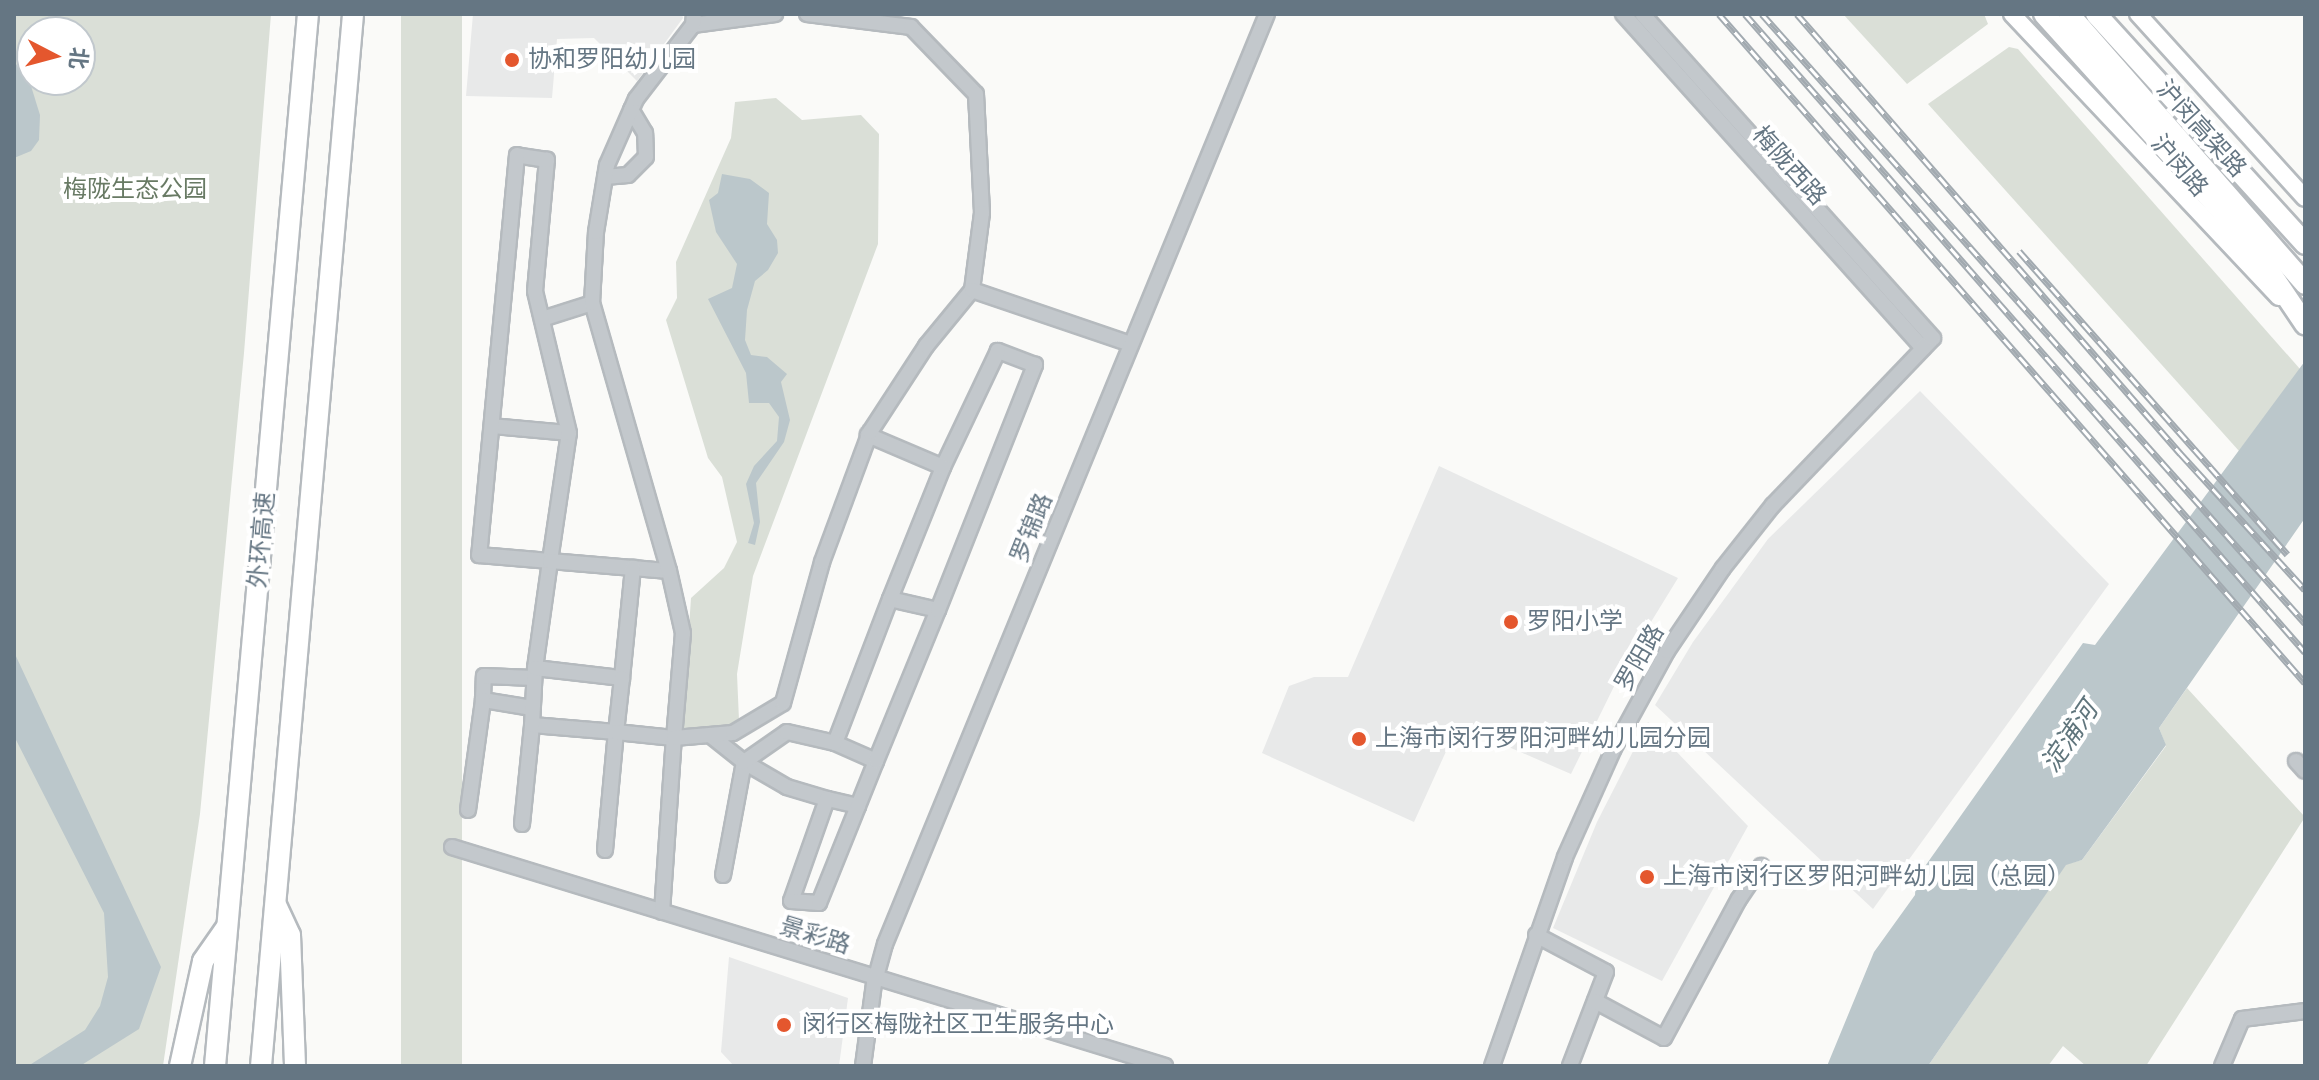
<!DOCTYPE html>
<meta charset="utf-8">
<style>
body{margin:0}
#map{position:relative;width:2319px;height:1080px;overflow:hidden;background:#fafaf8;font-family:"Source Sans 3","Noto Sans SC",sans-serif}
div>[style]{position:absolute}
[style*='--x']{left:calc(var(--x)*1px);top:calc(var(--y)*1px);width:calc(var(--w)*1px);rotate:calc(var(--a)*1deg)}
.built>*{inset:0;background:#e8e9e9}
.green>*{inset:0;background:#dadfd7;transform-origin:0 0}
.water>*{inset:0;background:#bbc7cb}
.roads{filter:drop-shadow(2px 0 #b5babe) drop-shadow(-2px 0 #b5babe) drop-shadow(0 2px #b5babe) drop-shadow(0 -2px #b5babe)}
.minor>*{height:14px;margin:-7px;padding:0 7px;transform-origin:7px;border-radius:7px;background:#c3c8cc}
.major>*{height:16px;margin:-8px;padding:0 8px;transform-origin:8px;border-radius:8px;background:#fff}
.highway>*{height:20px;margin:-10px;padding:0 10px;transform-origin:10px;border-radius:10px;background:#fff}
.rail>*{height:7px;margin-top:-3.5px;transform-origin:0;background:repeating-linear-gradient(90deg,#fff 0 12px,#a2aab0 0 24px);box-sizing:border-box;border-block:2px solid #a2aab0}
.dots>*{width:22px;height:22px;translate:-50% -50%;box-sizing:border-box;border:4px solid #fff;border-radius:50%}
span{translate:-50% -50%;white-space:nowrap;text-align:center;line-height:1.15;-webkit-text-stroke:8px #fff;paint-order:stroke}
.poi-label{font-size:24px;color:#657683}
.left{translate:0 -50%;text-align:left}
.street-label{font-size:24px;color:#657683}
.park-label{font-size:24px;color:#687a64}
.water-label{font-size:26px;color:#60757c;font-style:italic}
.frame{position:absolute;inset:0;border:16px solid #657683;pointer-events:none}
.north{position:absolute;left:16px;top:16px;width:80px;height:80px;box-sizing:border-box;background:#fff;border:2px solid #c1c8cd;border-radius:50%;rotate:96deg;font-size:22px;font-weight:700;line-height:32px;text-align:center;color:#657683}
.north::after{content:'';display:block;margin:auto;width:28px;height:36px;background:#e4572e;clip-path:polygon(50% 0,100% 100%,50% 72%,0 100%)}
</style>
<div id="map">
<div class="built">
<div style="clip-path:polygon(473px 14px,682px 14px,683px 18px,637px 81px,594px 38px,557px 39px,552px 98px,466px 96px)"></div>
<div style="clip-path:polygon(1920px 391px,2109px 584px,1873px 909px,1655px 705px,1693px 642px,1768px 539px)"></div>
<div style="clip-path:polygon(1439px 466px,1678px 578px,1624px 666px,1571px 774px,1458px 725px,1414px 822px,1262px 753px,1289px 686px,1314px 677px,1348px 677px)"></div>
<div style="clip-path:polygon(1648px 722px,1748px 826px,1662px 981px,1553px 928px,1597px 822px)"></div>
<div style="clip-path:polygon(729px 957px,848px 998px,839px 1066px,734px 1066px,721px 1052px)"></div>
</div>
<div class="green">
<div style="clip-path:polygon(evenodd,14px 14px,271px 14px,244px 353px,200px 814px,163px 1066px,14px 1066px,14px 14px,32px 32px,80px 32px,80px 80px,32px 80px,32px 32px)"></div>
<div style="left:401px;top:14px;width:61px;height:1055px"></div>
<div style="clip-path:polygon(1843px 14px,1984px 14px,1988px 24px,1907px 84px)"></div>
<div style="clip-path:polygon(2009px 47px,2018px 49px,2300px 369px,2239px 451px,1928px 104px)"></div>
<div style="clip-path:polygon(776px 98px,802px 120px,861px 115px,879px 134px,878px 244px,753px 576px,737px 674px,739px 720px,726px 727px,682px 731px,691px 598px,724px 568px,737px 542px,722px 477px,708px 458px,666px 320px,677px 298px,676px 262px,731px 138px,735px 102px)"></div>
<div style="clip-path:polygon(2187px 688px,2305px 817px,2146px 1066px,2086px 1066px,2063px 1046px,2048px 1066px,1928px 1066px,2066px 864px,2082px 860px,2166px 746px,2159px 728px)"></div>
</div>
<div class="water">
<div style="clip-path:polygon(14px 61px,31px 86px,40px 115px,39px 140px,31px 151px,14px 158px)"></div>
<div style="clip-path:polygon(722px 174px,750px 179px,769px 193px,767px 224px,777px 240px,778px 253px,768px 270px,755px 281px,747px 310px,745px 340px,751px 355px,767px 357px,787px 374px,781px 382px,790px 420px,784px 442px,756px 483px,760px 522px,755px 545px,748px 543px,754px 523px,746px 484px,754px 466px,777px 441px,779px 417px,769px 403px,749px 403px,746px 373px,708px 299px,732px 288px,737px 264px,716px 232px,709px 200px,718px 193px)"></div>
<div style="clip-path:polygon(2305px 361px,2305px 518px,2159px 728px,2166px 745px,2082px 860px,2066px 865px,1928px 1066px,1827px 1066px,1874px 952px,1915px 895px,1916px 879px,2083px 643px,2095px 645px)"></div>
<div style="clip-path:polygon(14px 652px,161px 967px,139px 1029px,80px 1066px,28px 1066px,85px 1030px,100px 1006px,108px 977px,104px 913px,14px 736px)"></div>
</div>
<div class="roads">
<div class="minor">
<div style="--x:807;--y:14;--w:105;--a:7.1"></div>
<div style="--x:911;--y:27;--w:93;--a:45.9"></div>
<div style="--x:976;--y:94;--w:119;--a:87.1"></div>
<div style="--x:982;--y:213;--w:78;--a:97.4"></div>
<div style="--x:1623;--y:14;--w:449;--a:48.1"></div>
<div style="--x:693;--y:25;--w:83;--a:-7.6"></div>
<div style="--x:605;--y:177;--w:23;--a:-5"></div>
<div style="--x:628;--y:175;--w:25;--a:-45"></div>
<div style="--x:646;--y:157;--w:24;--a:-92"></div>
<div style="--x:645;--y:133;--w:27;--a:-121"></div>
<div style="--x:542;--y:319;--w:52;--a:-17.7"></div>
<div style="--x:492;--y:426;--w:77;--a:5.2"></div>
<div style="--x:938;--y:610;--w:49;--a:-167.1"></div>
<div style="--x:890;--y:599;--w:142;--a:-68.1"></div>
<div style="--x:535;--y:668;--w:108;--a:-82"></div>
<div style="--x:550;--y:561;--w:129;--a:-81.6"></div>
<div style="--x:569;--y:433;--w:146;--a:-103.5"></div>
<div style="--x:535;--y:291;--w:132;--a:-84.8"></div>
<div style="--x:547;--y:160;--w:30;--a:-171"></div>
<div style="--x:517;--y:155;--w:402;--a:95.4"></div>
<div style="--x:479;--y:555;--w:71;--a:4.8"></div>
<div style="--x:550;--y:561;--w:83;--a:4.8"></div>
<div style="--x:633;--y:568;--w:36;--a:5"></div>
<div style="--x:622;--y:678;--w:111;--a:-84.3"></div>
<div style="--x:532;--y:708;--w:50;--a:-170.7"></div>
<div style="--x:483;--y:700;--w:24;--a:-88"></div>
<div style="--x:484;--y:676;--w:50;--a:2.3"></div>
<div style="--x:710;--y:735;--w:43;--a:38.5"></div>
<div style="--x:744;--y:762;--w:115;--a:100.5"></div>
<div style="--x:876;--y:761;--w:45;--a:-156.3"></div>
<div style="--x:835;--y:743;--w:154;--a:-69.1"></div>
<div style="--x:2296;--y:761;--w:13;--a:48"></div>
<div style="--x:827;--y:799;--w:42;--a:-163.3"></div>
<div style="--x:787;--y:787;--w:50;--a:-149.8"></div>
<div style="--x:744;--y:762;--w:52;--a:-34.9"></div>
<div style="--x:787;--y:732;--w:49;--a:12.9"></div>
<div style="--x:858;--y:806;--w:32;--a:-167"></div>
<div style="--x:827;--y:799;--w:108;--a:109.4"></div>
<div style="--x:791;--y:901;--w:28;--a:4"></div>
<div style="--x:819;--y:903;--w:105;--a:-68.1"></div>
<div style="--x:858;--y:806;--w:48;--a:-68.2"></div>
<div style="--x:876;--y:761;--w:163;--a:-67.7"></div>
<div style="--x:938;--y:610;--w:264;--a:-68.4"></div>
<div style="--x:1035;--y:365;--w:40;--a:-159"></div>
<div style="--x:998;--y:351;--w:128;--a:115.4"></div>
<div style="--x:943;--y:467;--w:82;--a:-156.9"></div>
<div style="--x:468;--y:810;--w:111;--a:-82.2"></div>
<div style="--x:522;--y:824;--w:100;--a:-84.2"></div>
<div style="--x:452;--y:847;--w:746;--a:17.07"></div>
<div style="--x:605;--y:850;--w:119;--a:-84.7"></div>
<div style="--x:616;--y:732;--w:84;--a:-175.2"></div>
<div style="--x:532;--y:725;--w:57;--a:-87"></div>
<div style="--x:535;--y:668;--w:88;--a:6.6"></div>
<div style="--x:622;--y:678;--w:54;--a:96.3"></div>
<div style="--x:616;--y:732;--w:58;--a:5.9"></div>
<div style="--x:674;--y:738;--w:105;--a:-85.1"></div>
<div style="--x:683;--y:633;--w:64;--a:-102.7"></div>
<div style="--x:669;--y:571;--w:279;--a:-106"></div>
<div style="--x:592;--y:303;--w:71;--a:-86.8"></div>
<div style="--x:596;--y:232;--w:68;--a:-80.7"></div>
<div style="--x:607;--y:165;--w:72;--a:-66.3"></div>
<div style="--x:636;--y:99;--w:93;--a:-52.4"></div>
<div style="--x:693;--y:25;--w:11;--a:-85"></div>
<div style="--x:662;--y:912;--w:174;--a:-86.1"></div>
<div style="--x:674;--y:738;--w:59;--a:-4.8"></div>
<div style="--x:733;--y:733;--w:58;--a:-31"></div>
<div style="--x:783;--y:703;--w:146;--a:-74.5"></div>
<div style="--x:822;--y:562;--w:139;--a:-69.7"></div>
<div style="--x:870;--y:432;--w:103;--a:-56.9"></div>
<div style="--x:926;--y:346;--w:72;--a:-50.6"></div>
<div style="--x:972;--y:290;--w:168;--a:18.8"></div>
<div style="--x:1536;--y:935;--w:79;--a:27.9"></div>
<div style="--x:1606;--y:972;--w:101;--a:111"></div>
<div style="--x:1595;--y:1001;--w:78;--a:28.2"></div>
<div style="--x:1664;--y:1038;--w:158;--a:-61.7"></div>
<div style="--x:1739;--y:899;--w:40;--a:-56"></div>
<div style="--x:863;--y:1066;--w:83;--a:-82.4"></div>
<div style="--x:874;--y:984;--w:41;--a:-74.6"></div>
<div style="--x:885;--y:944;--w:1005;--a:-67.67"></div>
<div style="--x:1492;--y:1066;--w:221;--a:-70.7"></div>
<div style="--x:1565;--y:857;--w:117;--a:-65.8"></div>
<div style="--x:1613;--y:750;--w:113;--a:-61.4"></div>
<div style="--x:1667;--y:651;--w:100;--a:-56"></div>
<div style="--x:1723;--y:568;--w:80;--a:-51.6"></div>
<div style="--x:1773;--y:505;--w:231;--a:-46.2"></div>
<div style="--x:1933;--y:338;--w:435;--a:-131.9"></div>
<div style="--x:2222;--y:1066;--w:51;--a:-66.9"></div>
<div style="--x:2242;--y:1019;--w:64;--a:-7.2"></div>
</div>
<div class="major">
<div style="--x:2012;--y:14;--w:389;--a:46.7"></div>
<div style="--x:2138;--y:14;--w:248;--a:47.8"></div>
</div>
<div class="highway">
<div style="--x:2044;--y:14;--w:309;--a:48"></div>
<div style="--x:2251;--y:244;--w:97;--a:56"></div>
<div style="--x:2069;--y:14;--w:359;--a:48.8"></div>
<div style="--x:2096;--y:14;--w:311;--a:47.7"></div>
<div style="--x:276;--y:905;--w:33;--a:65"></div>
<div style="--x:290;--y:935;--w:131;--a:87.8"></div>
<div style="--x:180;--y:1066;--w:107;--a:-77.6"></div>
<div style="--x:203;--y:961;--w:40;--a:-55.1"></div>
<div style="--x:215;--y:1066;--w:1056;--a:-84.95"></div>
<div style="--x:261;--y:1066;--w:1056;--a:-85"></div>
</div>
</div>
<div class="rail">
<div style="--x:1719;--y:14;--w:889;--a:48.78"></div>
<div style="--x:1745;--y:14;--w:849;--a:48.73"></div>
<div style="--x:1762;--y:14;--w:816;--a:48.28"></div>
<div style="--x:1797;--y:14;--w:583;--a:48.9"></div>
<div style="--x:2180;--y:453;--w:185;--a:47.6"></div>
<div style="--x:2019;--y:251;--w:405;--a:48.5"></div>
</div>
<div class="dots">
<div style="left:512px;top:60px;background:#e4572e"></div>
<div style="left:1511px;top:622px;background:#e4572e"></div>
<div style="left:1359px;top:739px;background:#e4572e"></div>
<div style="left:1647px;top:877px;background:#e4572e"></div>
<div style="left:784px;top:1025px;background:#e4572e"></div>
</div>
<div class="poi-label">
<span class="left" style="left:528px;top:60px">协和罗阳幼儿园</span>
<span class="left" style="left:1527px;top:622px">罗阳小学</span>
<span class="left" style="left:1375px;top:739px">上海市闵行罗阳河畔幼儿园分园</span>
<span class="left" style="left:1663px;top:877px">上海市闵行区罗阳河畔幼儿园（总园）</span>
<span class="left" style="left:802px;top:1025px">闵行区梅陇社区卫生服务中心</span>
</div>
<div class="street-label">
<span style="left:2201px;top:129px;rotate:48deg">沪闵高架路</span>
<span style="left:1789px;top:166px;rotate:48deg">梅陇西路</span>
<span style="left:2179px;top:166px;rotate:49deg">沪闵路</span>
<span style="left:1032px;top:528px;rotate:-68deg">罗锦路</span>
<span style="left:262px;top:540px;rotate:-85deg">外环高速</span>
<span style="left:1640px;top:658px;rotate:-60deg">罗阳路</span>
<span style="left:815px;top:936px;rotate:17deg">景彩路</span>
</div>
<div class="park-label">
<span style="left:135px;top:190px">梅陇生态公园</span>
</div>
<div class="water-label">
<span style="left:2070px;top:737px;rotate:-56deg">淀浦河</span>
</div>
<div class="frame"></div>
<div class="north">北</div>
</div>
